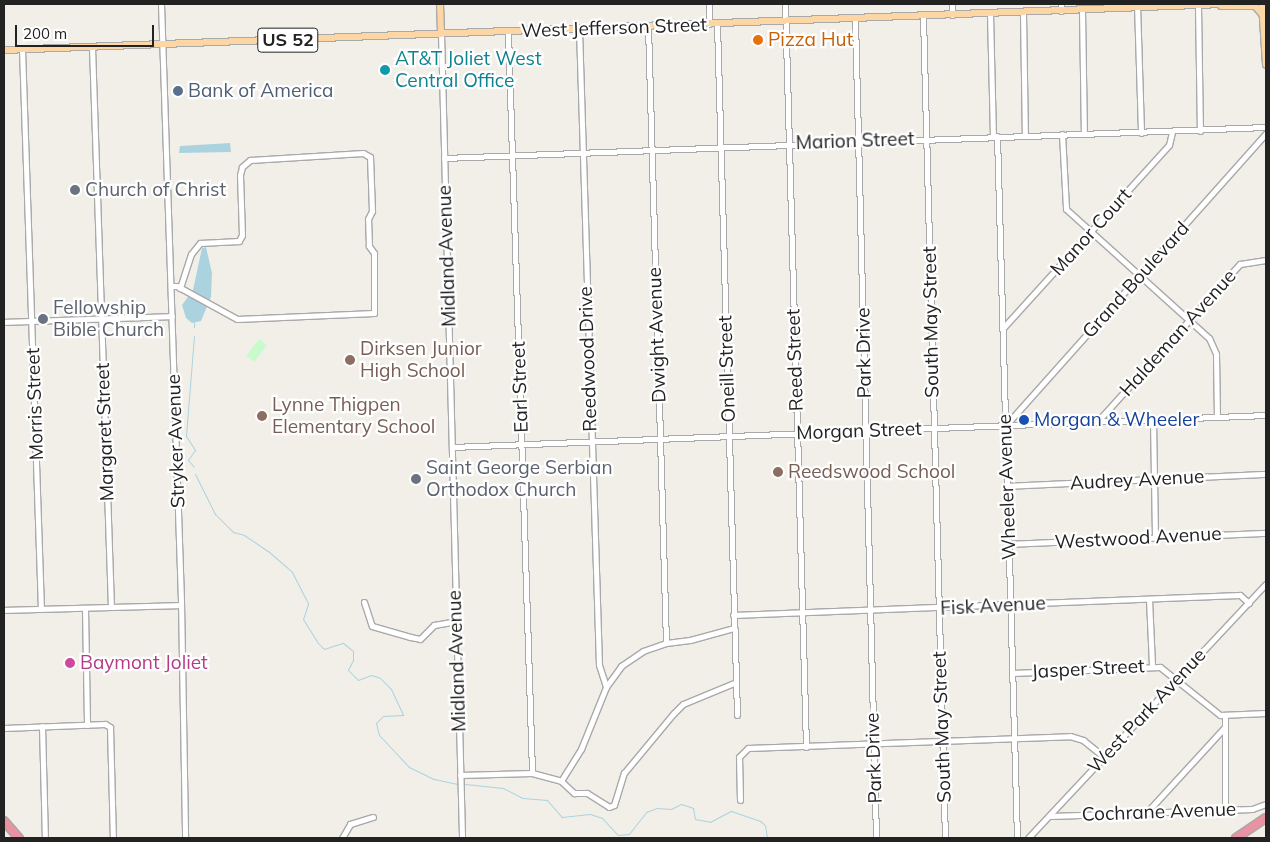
<!DOCTYPE html>
<style>
body{margin:0}
#map{position:relative;width:1270px;height:842px;overflow:hidden;background:#f2efe9;font-family:Mulish,sans-serif}
div>[style]{position:absolute}
[style*='--x']{left:calc(var(--x)*1px);top:calc(var(--y)*1px);width:calc(var(--w)*1px);rotate:calc(var(--a)*1deg)}
.park>*{inset:0;background:#c8facc;transform-origin:0 0}
.water>*{inset:0;background:#aad3df}
.stream>*{height:1px;margin:-0.5px;padding:0 0.5px;transform-origin:0.5px;border-radius:0.5px;background:#aad3df}
.roads{filter:drop-shadow(1px 0 #a9a9a9) drop-shadow(-1px 0 #a9a9a9) drop-shadow(0 1px #a9a9a9) drop-shadow(0 -1px #a9a9a9)}
.minor>*{height:5px;margin:-2.5px;padding:0 2.5px;transform-origin:2.5px;border-radius:2.5px;background:#fff}
.major>*{height:6px;margin:-3px;padding:0 3px;transform-origin:3px;border-radius:3px;background:#fcd6a4}
.highway>*{height:8px;margin:-4px;padding:0 4px;transform-origin:4px;border-radius:4px;background:#e892a2}
.dots>*{width:14px;height:14px;translate:-50% -50%;box-sizing:border-box;border:2px solid #fff;border-radius:50%}
span{translate:-50% -50%;white-space:nowrap;text-align:center;line-height:1.15;-webkit-text-stroke:4.5px #fff;paint-order:stroke}
.shield-label span{padding:1px 4px;background:#fff;border:1px solid;border-radius:4px;-webkit-text-stroke-width:0}
.shield-label{font-size:18px;color:#222;font-weight:700}
.street-label{font-size:19px;color:#222}
.food-label{font-size:19px;color:#c56008}
.left{translate:0 -50%;text-align:left}
.culture-label{font-size:19px;color:#0d838f}
.service-label{font-size:19px;color:#4e5e75}
.worship-label{font-size:19px;color:#5b616d}
.education-label{font-size:19px;color:#785e54}
.transit-label{font-size:19px;color:#164399}
.hotel-label{font-size:19px;color:#b23c85}
.frame{position:absolute;inset:0;border:5px solid #222;pointer-events:none}
.scale{position:absolute;left:15px;top:25px;width:139px;height:22px;box-sizing:border-box;border:2px solid #222;border-top:0;padding-left:6px;font-size:15px;line-height:18px;white-space:nowrap;color:#222;-webkit-text-stroke:4px #fff;paint-order:stroke}
</style>
<div id="map">
<div class="park">
<div style="left:259px;top:339px;width:10px;height:21px;rotate:37deg"></div>
</div>
<div class="water">
<div style="clip-path:polygon(230px 143px,231px 152px,179px 153px,180px 146px)"></div>
<div style="clip-path:polygon(206px 247px,212px 273px,211px 297px,201px 321px,192px 323px,186px 318px,182px 305px,193px 290px,202px 248px)"></div>
</div>
<div class="stream">
<div style="--x:194;--y:327;--w:5;--a:-90"></div>
<div style="--x:194;--y:336;--w:100;--a:94.6"></div>
<div style="--x:186;--y:436;--w:17;--a:57"></div>
<div style="--x:195;--y:450;--w:12;--a:125"></div>
<div style="--x:188;--y:460;--w:9;--a:49"></div>
<div style="--x:195;--y:474;--w:45;--a:63.4"></div>
<div style="--x:215;--y:514;--w:25;--a:45"></div>
<div style="--x:233;--y:532;--w:11;--a:15"></div>
<div style="--x:244;--y:535;--w:29;--a:34"></div>
<div style="--x:268;--y:551;--w:32;--a:41"></div>
<div style="--x:292;--y:572;--w:36;--a:63"></div>
<div style="--x:308;--y:604;--w:16;--a:108"></div>
<div style="--x:303;--y:619;--w:28;--a:58"></div>
<div style="--x:318;--y:643;--w:8;--a:45"></div>
<div style="--x:324;--y:649;--w:20;--a:-18"></div>
<div style="--x:343;--y:643;--w:13;--a:39"></div>
<div style="--x:353;--y:651;--w:9;--a:90"></div>
<div style="--x:353;--y:660;--w:11;--a:117"></div>
<div style="--x:348;--y:670;--w:14;--a:45"></div>
<div style="--x:358;--y:680;--w:14;--a:-21"></div>
<div style="--x:371;--y:675;--w:9;--a:18"></div>
<div style="--x:380;--y:678;--w:16;--a:45"></div>
<div style="--x:391;--y:689;--w:29;--a:65"></div>
<div style="--x:403;--y:715;--w:20;--a:177"></div>
<div style="--x:383;--y:716;--w:10;--a:135"></div>
<div style="--x:376;--y:723;--w:12;--a:76"></div>
<div style="--x:379;--y:735;--w:44;--a:46.8"></div>
<div style="--x:409;--y:767;--w:28;--a:26"></div>
<div style="--x:434;--y:779;--w:24;--a:12"></div>
<div style="--x:465;--y:784;--w:38;--a:6"></div>
<div style="--x:503;--y:788;--w:22;--a:27"></div>
<div style="--x:523;--y:798;--w:24;--a:5"></div>
<div style="--x:547;--y:800;--w:23;--a:49"></div>
<div style="--x:562;--y:817;--w:28;--a:-6"></div>
<div style="--x:590;--y:814;--w:13;--a:18"></div>
<div style="--x:602;--y:818;--w:23;--a:47"></div>
<div style="--x:618;--y:835;--w:11;--a:-5"></div>
<div style="--x:629;--y:834;--w:28;--a:-52"></div>
<div style="--x:646;--y:812;--w:12;--a:-20"></div>
<div style="--x:657;--y:808;--w:14;--a:4"></div>
<div style="--x:671;--y:809;--w:11;--a:-27"></div>
<div style="--x:681;--y:804;--w:13;--a:18"></div>
<div style="--x:693;--y:808;--w:11;--a:80"></div>
<div style="--x:695;--y:819;--w:15;--a:11"></div>
<div style="--x:710;--y:822;--w:24;--a:-28"></div>
<div style="--x:731;--y:811;--w:31;--a:19"></div>
<div style="--x:760;--y:821;--w:6;--a:39"></div>
<div style="--x:765;--y:825;--w:13;--a:81"></div>
</div>
<div class="roads">
<div class="minor">
<div style="--x:161;--y:4;--w:597;--a:88.08"></div>
<div style="--x:181;--y:601;--w:237;--a:89"></div>
<div style="--x:709;--y:4;--w:20;--a:90"></div>
<div style="--x:785;--y:4;--w:743;--a:88.38"></div>
<div style="--x:952;--y:4;--w:11;--a:90"></div>
<div style="--x:1061;--y:4;--w:7;--a:90"></div>
<div style="--x:1137;--y:4;--w:129;--a:88.2"></div>
<div style="--x:1198;--y:6;--w:125;--a:89.1"></div>
<div style="--x:1082;--y:10;--w:123;--a:89.1"></div>
<div style="--x:1023;--y:13;--w:122;--a:89.1"></div>
<div style="--x:990;--y:14;--w:122;--a:88.6"></div>
<div style="--x:923;--y:16;--w:822;--a:88.47"></div>
<div style="--x:855;--y:19;--w:819;--a:88.53"></div>
<div style="--x:717;--y:24;--w:691;--a:88.34"></div>
<div style="--x:648;--y:26;--w:617;--a:88.33"></div>
<div style="--x:579;--y:29;--w:636;--a:88.2"></div>
<div style="--x:599;--y:665;--w:23;--a:72"></div>
<div style="--x:508;--y:32;--w:741;--a:88.14"></div>
<div style="--x:441;--y:34;--w:804;--a:88.5"></div>
<div style="--x:92;--y:47;--w:560;--a:88.06"></div>
<div style="--x:22;--y:49;--w:560;--a:88.06"></div>
<div style="--x:1062;--y:134;--w:75;--a:86.9"></div>
<div style="--x:1066;--y:209;--w:193;--a:42.1"></div>
<div style="--x:1209;--y:338;--w:17;--a:66"></div>
<div style="--x:1216;--y:354;--w:63;--a:89.1"></div>
<div style="--x:997;--y:136;--w:702;--a:88.37"></div>
<div style="--x:444;--y:158;--w:823;--a:-2.16"></div>
<div style="--x:171;--y:286;--w:6;--a:0"></div>
<div style="--x:177;--y:286;--w:68;--a:28.8"></div>
<div style="--x:237;--y:319;--w:137;--a:-2.5"></div>
<div style="--x:374;--y:313;--w:60;--a:-90"></div>
<div style="--x:374;--y:253;--w:9;--a:-126"></div>
<div style="--x:369;--y:246;--w:27;--a:-92"></div>
<div style="--x:368;--y:219;--w:9;--a:-63"></div>
<div style="--x:372;--y:211;--w:54;--a:-92.1"></div>
<div style="--x:370;--y:157;--w:8;--a:-150"></div>
<div style="--x:363;--y:153;--w:113;--a:176.5"></div>
<div style="--x:250;--y:160;--w:11;--a:139"></div>
<div style="--x:242;--y:167;--w:8;--a:104"></div>
<div style="--x:240;--y:175;--w:60;--a:88.1"></div>
<div style="--x:242;--y:235;--w:7;--a:117"></div>
<div style="--x:239;--y:241;--w:39;--a:177"></div>
<div style="--x:200;--y:243;--w:14;--a:129"></div>
<div style="--x:191;--y:254;--w:36;--a:108"></div>
<div style="--x:4;--y:322;--w:168;--a:-2"></div>
<div style="--x:1003;--y:328;--w:247;--a:-47.8"></div>
<div style="--x:1169;--y:145;--w:13;--a:-77"></div>
<div style="--x:1153;--y:420;--w:117;--a:89"></div>
<div style="--x:1097;--y:422;--w:213;--a:-47.9"></div>
<div style="--x:1240;--y:264;--w:26;--a:-9"></div>
<div style="--x:1006;--y:425;--w:391;--a:-48.3"></div>
<div style="--x:452;--y:447;--w:815;--a:-2.25"></div>
<div style="--x:1007;--y:486;--w:259;--a:-2.7"></div>
<div style="--x:1009;--y:544;--w:257;--a:-2.5"></div>
<div style="--x:1149;--y:599;--w:67;--a:87.4"></div>
<div style="--x:364;--y:602;--w:25;--a:72"></div>
<div style="--x:372;--y:626;--w:40;--a:16"></div>
<div style="--x:410;--y:637;--w:10;--a:11"></div>
<div style="--x:420;--y:639;--w:20;--a:-45"></div>
<div style="--x:434;--y:625;--w:22;--a:-10"></div>
<div style="--x:85;--y:608;--w:117;--a:89"></div>
<div style="--x:4;--y:610;--w:177;--a:-1.6"></div>
<div style="--x:733;--y:615;--w:507;--a:-2.26"></div>
<div style="--x:1240;--y:595;--w:12;--a:42"></div>
<div style="--x:1012;--y:673;--w:148;--a:-2.3"></div>
<div style="--x:1160;--y:667;--w:77;--a:38.7"></div>
<div style="--x:1220;--y:715;--w:46;--a:-2.5"></div>
<div style="--x:1225;--y:716;--w:94;--a:90"></div>
<div style="--x:42;--y:726;--w:112;--a:88.5"></div>
<div style="--x:4;--y:728;--w:101;--a:-2.3"></div>
<div style="--x:105;--y:724;--w:6;--a:31"></div>
<div style="--x:110;--y:727;--w:111;--a:88.5"></div>
<div style="--x:460;--y:775;--w:72;--a:-1.6"></div>
<div style="--x:532;--y:773;--w:30;--a:15"></div>
<div style="--x:561;--y:781;--w:38;--a:-58"></div>
<div style="--x:581;--y:749;--w:67;--a:-68"></div>
<div style="--x:606;--y:687;--w:26;--a:-54"></div>
<div style="--x:621;--y:666;--w:27;--a:-34"></div>
<div style="--x:643;--y:651;--w:24;--a:-19"></div>
<div style="--x:666;--y:643;--w:24;--a:-7"></div>
<div style="--x:690;--y:640;--w:46;--a:-15.3"></div>
<div style="--x:561;--y:781;--w:18;--a:43"></div>
<div style="--x:574;--y:793;--w:13;--a:0"></div>
<div style="--x:587;--y:793;--w:26;--a:32"></div>
<div style="--x:609;--y:807;--w:5;--a:-22"></div>
<div style="--x:614;--y:805;--w:34;--a:-73"></div>
<div style="--x:624;--y:773;--w:77;--a:-50.3"></div>
<div style="--x:673;--y:714;--w:14;--a:-45"></div>
<div style="--x:683;--y:704;--w:57;--a:-22.5"></div>
<div style="--x:740;--y:800;--w:43;--a:-91.3"></div>
<div style="--x:739;--y:757;--w:13;--a:-45"></div>
<div style="--x:748;--y:748;--w:322;--a:-2.1"></div>
<div style="--x:1070;--y:736;--w:14;--a:17"></div>
<div style="--x:1083;--y:740;--w:27;--a:39"></div>
<div style="--x:1147;--y:812;--w:115;--a:-47.5"></div>
<div style="--x:1051;--y:816;--w:201;--a:-2"></div>
<div style="--x:1252;--y:809;--w:15;--a:-20"></div>
<div style="--x:342;--y:838;--w:16;--a:-60"></div>
<div style="--x:350;--y:824;--w:24;--a:-17"></div>
<div style="--x:1028;--y:838;--w:348;--a:-46.9"></div>
</div>
<div class="major">
<div style="--x:440;--y:4;--w:30;--a:88"></div>
<div style="--x:1262;--y:4;--w:61;--a:86.2"></div>
<div style="--x:1221;--y:6;--w:34;--a:0"></div>
<div style="--x:1255;--y:6;--w:11;--a:49"></div>
<div style="--x:4;--y:50;--w:1221;--a:-2.16"></div>
</div>
<div class="highway">
<div style="--x:4;--y:821;--w:23;--a:49"></div>
<div style="--x:1236;--y:838;--w:36;--a:-34"></div>
</div>
</div>
<div class="dots">
<div style="left:758px;top:40px;background:#e8710a"></div>
<div style="left:385px;top:70px;background:#0f9aa8"></div>
<div style="left:178px;top:91px;background:#5c6f8a"></div>
<div style="left:75px;top:190px;background:#6b7280"></div>
<div style="left:43px;top:319px;background:#6b7280"></div>
<div style="left:350px;top:360px;background:#8d6e63"></div>
<div style="left:262px;top:416px;background:#8d6e63"></div>
<div style="left:1024px;top:420px;background:#1a4fb4"></div>
<div style="left:778px;top:472px;background:#8d6e63"></div>
<div style="left:416px;top:479px;background:#6b7280"></div>
<div style="left:70px;top:663px;background:#d1479c"></div>
</div>
<div class="shield-label">
<span style="left:288px;top:40px">US 52</span>
</div>
<div class="street-label">
<span style="left:614px;top:28px;rotate:-2deg">West Jefferson Street</span>
<span style="left:855px;top:141px;rotate:-2deg">Marion Street</span>
<span style="left:1091px;top:232px;rotate:-48deg">Manor Court</span>
<span style="left:447px;top:256px;rotate:-92deg">Midland Avenue</span>
<span style="left:1136px;top:280px;rotate:-48deg">Grand Boulevard</span>
<span style="left:931px;top:322px;rotate:-91deg">South May Street</span>
<span style="left:1178px;top:333px;rotate:-48deg">Haldeman Avenue</span>
<span style="left:657px;top:335px;rotate:-92deg">Dwight Avenue</span>
<span style="left:864px;top:353px;rotate:-91deg">Park Drive</span>
<span style="left:588px;top:359px;rotate:-92deg">Reedwood Drive</span>
<span style="left:795px;top:360px;rotate:-92deg">Reed Street</span>
<span style="left:727px;top:369px;rotate:-92deg">Oneill Street</span>
<span style="left:520px;top:387px;rotate:-92deg">Earl Street</span>
<span style="left:35px;top:404px;rotate:-92deg">Morris Street</span>
<span style="left:859px;top:431px;rotate:-2deg">Morgan Street</span>
<span style="left:105px;top:432px;rotate:-92deg">Margaret Street</span>
<span style="left:176px;top:441px;rotate:-92deg">Stryker Avenue</span>
<span style="left:1137px;top:480px;rotate:-3deg">Audrey Avenue</span>
<span style="left:1007px;top:487px;rotate:-92deg">Wheeler Avenue</span>
<span style="left:1138px;top:538px;rotate:-3deg">Westwood Avenue</span>
<span style="left:993px;top:606px;rotate:-3deg">Fisk Avenue</span>
<span style="left:457px;top:661px;rotate:-92deg">Midland Avenue</span>
<span style="left:1088px;top:669px;rotate:-3deg">Jasper Street</span>
<span style="left:1147px;top:711px;rotate:-47deg">West Park Avenue</span>
<span style="left:942px;top:727px;rotate:-92deg">South May Street</span>
<span style="left:874px;top:758px;rotate:-92deg">Park Drive</span>
<span style="left:1159px;top:812px;rotate:-2deg">Cochrane Avenue</span>
</div>
<div class="food-label">
<span class="left" style="left:768px;top:40px">Pizza Hut</span>
</div>
<div class="culture-label">
<span class="left" style="left:395px;top:70px">AT&amp;T Joliet West<br>Central Office</span>
</div>
<div class="service-label">
<span class="left" style="left:188px;top:91px">Bank of America</span>
</div>
<div class="worship-label">
<span class="left" style="left:85px;top:190px">Church of Christ</span>
<span class="left" style="left:53px;top:319px">Fellowship<br>Bible Church</span>
<span class="left" style="left:426px;top:479px">Saint George Serbian<br>Orthodox Church</span>
</div>
<div class="education-label">
<span class="left" style="left:360px;top:360px">Dirksen Junior<br>High School</span>
<span class="left" style="left:272px;top:416px">Lynne Thigpen<br>Elementary School</span>
<span class="left" style="left:788px;top:472px">Reedswood School</span>
</div>
<div class="transit-label">
<span class="left" style="left:1034px;top:420px">Morgan &amp; Wheeler</span>
</div>
<div class="hotel-label">
<span class="left" style="left:80px;top:663px">Baymont Joliet</span>
</div>
<div class="frame"></div>
<div class="scale">200 m</div>
</div>
